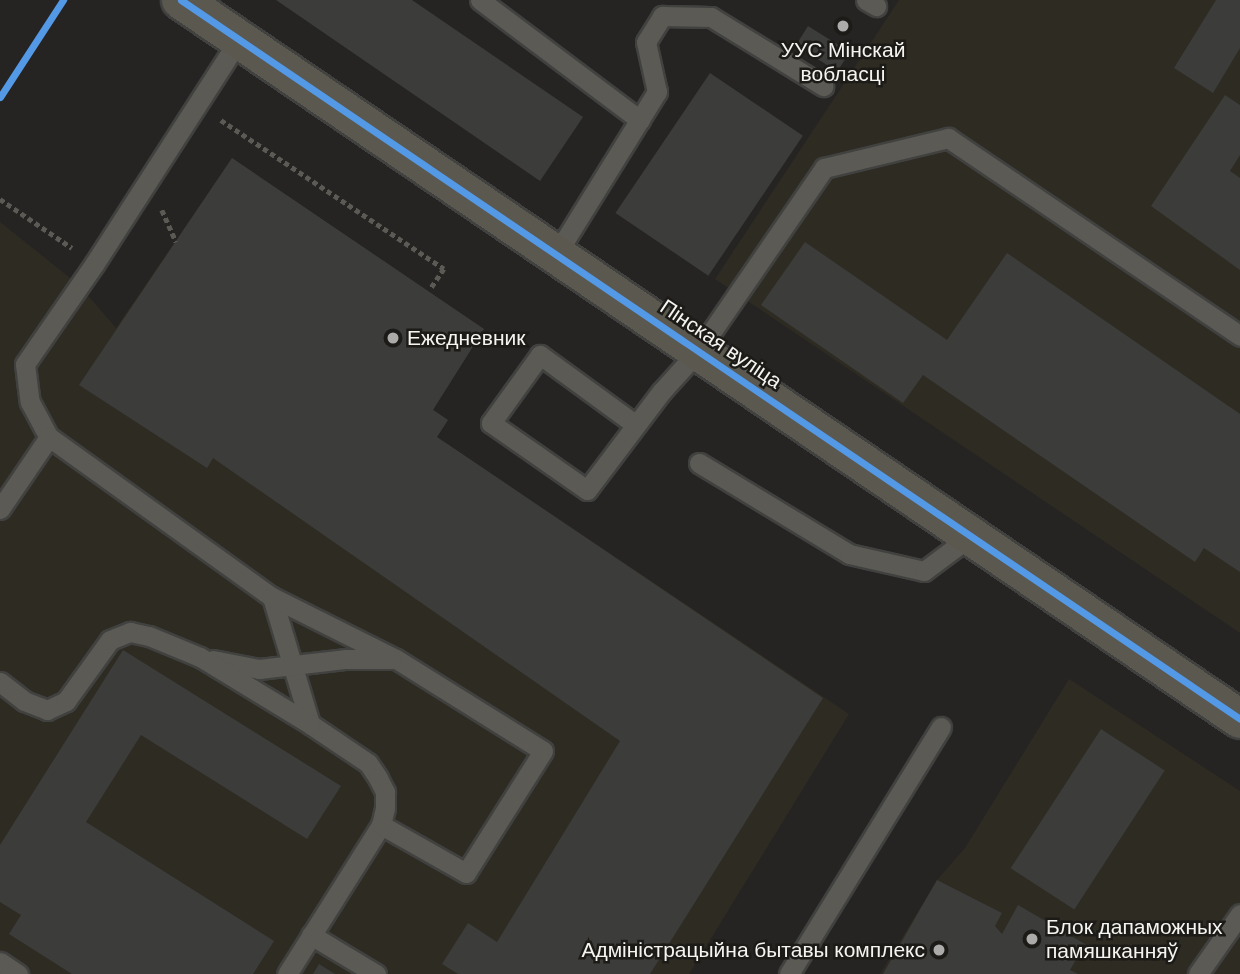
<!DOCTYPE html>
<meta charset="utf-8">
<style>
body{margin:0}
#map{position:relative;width:1240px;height:974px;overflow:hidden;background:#252422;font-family:"DM Sans",sans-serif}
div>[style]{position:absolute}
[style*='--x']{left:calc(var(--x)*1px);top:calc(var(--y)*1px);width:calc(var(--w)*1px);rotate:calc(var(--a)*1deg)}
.built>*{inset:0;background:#2e2b23}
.building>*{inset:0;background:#3c3c3a;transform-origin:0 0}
.path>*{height:4.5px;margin-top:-2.25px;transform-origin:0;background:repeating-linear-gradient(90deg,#5b5a55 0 5px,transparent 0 8.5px)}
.roads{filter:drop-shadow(2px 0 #414140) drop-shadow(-2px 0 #414140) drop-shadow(0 2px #414140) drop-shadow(0 -2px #414140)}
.lane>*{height:19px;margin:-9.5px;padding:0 9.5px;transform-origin:9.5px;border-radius:9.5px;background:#5b5a54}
.secondary>*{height:38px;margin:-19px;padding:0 19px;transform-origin:19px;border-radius:19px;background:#5b5850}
.cycleway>*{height:7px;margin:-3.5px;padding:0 3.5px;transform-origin:3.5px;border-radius:3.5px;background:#5399e6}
.dots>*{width:19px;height:19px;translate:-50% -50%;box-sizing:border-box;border:4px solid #1d1b18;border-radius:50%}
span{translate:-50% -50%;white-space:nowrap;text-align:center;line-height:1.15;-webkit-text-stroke:5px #1d1b18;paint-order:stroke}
.poi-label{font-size:21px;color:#f5f4f1}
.left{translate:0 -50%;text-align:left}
.right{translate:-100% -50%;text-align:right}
.street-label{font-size:21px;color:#f5f4f1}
</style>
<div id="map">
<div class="built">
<div style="clip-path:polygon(899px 0,1240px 0,1240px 633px,715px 279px)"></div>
<div style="clip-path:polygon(232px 158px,484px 329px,433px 409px,448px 420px,437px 437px,849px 714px,689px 974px,0 974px,0 222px,79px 285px,116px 328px)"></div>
<div style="clip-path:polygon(1069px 679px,1240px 791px,1240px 974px,880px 974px,937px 880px,965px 848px)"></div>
</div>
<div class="building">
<div style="clip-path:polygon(276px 0,412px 0,583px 117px,540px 181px)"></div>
<div style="clip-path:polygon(1216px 0,1240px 0,1240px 48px,1213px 93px,1174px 68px)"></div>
<div style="left:808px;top:26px;width:49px;height:23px;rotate:32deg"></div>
<div style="left:710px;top:73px;width:112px;height:169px;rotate:34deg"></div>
<div style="clip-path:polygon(1225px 95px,1240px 105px,1240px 155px,1230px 171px,1240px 178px,1240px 270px,1151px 206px)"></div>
<div style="clip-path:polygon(232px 158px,484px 329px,433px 410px,448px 420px,437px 437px,823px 698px,650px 974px,458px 974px,442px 964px,468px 923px,497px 942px,620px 741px,213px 458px,207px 468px,79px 385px)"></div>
<div style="clip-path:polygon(805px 242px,947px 340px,1007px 253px,1240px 414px,1240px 572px,1204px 548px,1195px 562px,923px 375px,903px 403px,761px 305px)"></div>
<div style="clip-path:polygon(123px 650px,341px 786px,307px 839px,141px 735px,86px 822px,274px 941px,253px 974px,72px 974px,9px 934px,21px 915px,0 902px,0 845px)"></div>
<div style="left:1101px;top:729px;width:76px;height:166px;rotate:33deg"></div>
<div style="clip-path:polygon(937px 880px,1002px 913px,995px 926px,1002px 934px,1018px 905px,1085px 944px,1070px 970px,1078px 974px,883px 974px)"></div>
<div style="clip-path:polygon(319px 964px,335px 974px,313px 974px)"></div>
</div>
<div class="path">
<div style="--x:0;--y:97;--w:116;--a:-57"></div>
<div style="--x:221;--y:120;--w:268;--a:33.7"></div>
<div style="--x:444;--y:269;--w:25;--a:124"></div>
<div style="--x:0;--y:199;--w:87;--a:34.2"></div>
<div style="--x:162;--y:210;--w:35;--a:66"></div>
</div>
<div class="roads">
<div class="lane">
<div style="--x:480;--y:0;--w:200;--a:36.9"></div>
<div style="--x:866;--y:0;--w:12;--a:31"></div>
<div style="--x:240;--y:38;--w:268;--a:122.8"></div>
<div style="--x:95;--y:263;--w:123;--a:124.7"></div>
<div style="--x:25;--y:364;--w:38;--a:83"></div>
<div style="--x:30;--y:402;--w:40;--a:62"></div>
<div style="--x:49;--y:437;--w:274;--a:35.7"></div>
<div style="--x:272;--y:597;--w:133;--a:73.3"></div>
<div style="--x:310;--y:724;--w:70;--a:33.9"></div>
<div style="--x:368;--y:763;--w:18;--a:56"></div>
<div style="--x:378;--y:778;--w:16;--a:63"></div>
<div style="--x:385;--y:792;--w:16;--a:90"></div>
<div style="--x:385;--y:808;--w:17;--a:103"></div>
<div style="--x:381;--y:825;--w:176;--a:122.2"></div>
<div style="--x:557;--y:253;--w:190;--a:-58.2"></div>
<div style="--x:657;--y:92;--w:51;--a:-102.4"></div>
<div style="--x:646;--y:42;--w:31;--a:-58"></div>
<div style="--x:662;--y:16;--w:49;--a:1.2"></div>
<div style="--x:711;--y:17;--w:132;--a:31.6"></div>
<div style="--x:636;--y:425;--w:119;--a:-143.9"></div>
<div style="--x:540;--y:355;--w:84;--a:125.8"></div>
<div style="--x:491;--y:423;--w:117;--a:34.9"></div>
<div style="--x:587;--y:490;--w:124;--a:-52.9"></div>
<div style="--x:662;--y:391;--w:55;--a:-47.9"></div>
<div style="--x:699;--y:350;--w:221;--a:-55.5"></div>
<div style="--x:824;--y:168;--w:128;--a:-13.6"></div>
<div style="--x:948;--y:138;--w:353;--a:34.1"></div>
<div style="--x:699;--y:463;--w:175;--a:31.2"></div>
<div style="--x:849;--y:554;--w:77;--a:12.8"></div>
<div style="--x:924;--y:571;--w:59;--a:-36.7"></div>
<div style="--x:0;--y:509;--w:87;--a:-55.8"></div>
<div style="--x:272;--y:597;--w:139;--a:26.6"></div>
<div style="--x:396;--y:659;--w:173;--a:32"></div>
<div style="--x:543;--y:751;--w:144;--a:122.3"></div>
<div style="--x:466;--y:873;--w:98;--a:-150.5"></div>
<div style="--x:213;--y:660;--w:47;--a:11.1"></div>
<div style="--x:259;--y:669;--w:88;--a:-6.6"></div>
<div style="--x:346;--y:659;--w:46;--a:0"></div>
<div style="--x:0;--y:682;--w:31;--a:38"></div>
<div style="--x:24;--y:701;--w:25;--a:21"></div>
<div style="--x:47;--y:710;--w:21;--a:-25"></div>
<div style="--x:66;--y:701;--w:75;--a:-54.2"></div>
<div style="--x:110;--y:640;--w:22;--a:-22"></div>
<div style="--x:130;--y:632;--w:19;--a:12"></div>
<div style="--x:149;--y:636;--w:55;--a:22.4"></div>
<div style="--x:200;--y:657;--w:129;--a:31.3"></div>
<div style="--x:311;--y:935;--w:76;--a:31"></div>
<div style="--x:0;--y:962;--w:22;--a:34"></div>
<div style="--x:789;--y:974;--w:290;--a:-58.4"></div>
<div style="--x:1198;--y:974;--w:73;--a:-55"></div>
</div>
<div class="secondary">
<div style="--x:181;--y:0;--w:1280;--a:34.17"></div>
</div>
</div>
<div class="cycleway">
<div style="--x:181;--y:0;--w:1280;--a:34.17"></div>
<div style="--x:0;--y:97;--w:116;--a:-57"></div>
</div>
<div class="dots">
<div style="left:843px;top:26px;background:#acaba9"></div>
<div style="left:393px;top:338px;background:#acaba9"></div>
<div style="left:1032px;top:939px;background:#acaba9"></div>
<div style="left:939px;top:950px;background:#acaba9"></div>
</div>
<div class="poi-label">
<span style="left:843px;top:62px">УУС Мінскай<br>вобласці</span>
<span class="left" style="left:407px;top:338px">Ежедневник</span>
<span class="left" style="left:1046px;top:939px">Блок дапаможных<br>памяшканняў</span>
<span class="right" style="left:925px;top:950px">Адміністрацыйна бытавы комплекс</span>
</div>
<div class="street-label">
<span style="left:721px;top:344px;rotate:34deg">Пінская вуліца</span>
</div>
</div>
